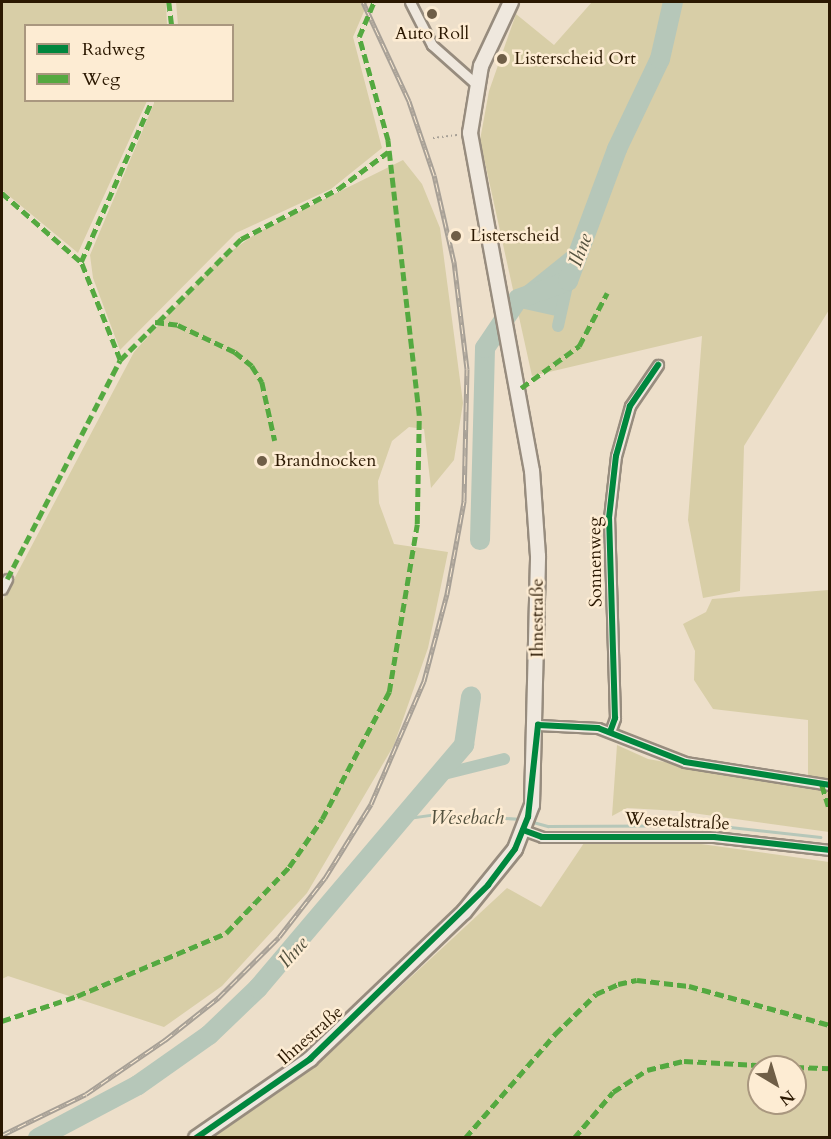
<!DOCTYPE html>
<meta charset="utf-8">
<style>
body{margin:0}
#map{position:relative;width:831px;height:1139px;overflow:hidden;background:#eddfca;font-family:Cardo,serif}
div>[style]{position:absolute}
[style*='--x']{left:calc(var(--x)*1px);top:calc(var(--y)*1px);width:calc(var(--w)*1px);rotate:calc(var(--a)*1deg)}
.green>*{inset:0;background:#d8cea7}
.water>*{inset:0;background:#b6c7b9}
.stream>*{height:3px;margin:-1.5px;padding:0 1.5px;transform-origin:1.5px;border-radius:1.5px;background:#b6c7b9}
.canal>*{height:12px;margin:-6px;padding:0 6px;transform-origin:6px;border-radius:6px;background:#b6c7b9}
.river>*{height:20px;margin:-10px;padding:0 10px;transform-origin:10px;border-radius:10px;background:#b6c7b9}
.path>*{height:2px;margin-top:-1px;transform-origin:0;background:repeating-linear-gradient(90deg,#a7a096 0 1.5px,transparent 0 4.5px)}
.roads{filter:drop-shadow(2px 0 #978c7e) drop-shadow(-2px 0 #978c7e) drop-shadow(0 2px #978c7e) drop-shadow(0 -2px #978c7e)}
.minor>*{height:9px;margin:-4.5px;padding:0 4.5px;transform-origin:4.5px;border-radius:4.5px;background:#efe8de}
.secondary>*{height:14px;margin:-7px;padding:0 7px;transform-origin:7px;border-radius:7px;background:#efe8de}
.rail>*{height:5px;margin-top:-2.5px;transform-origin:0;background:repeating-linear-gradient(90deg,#fdecd3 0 9px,#a7a096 0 18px);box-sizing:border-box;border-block:2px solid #a7a096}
.quiet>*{height:4.5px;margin-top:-2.25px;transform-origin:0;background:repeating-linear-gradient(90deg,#54a940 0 9px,transparent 0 13.5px)}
.cycleway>*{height:6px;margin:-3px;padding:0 3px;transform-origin:3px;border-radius:3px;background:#00873e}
.dots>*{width:16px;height:16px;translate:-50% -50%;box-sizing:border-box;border:3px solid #fdecd3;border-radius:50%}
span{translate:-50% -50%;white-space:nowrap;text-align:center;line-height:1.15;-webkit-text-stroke:5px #fdecd3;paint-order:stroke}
.poi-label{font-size:18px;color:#2b1801}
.left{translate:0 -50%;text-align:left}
.street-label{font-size:18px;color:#2b1801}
.water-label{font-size:20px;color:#54523f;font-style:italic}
.frame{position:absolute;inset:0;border:3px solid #2b1801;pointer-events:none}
.legend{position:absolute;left:24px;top:24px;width:210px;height:78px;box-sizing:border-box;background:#fdecd3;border:2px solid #a9977f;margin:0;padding:8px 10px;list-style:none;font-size:18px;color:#2b1801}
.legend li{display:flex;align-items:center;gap:12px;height:30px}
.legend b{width:30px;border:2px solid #a9977f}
.north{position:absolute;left:747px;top:1055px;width:60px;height:60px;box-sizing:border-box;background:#fdecd3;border:2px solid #a9977f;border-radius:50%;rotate:142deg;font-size:16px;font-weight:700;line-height:24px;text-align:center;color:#2b1801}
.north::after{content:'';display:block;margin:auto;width:21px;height:27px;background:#6f5e47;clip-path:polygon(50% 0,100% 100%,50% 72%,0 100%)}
</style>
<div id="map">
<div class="green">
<div style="clip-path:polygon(2px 2px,166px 2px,167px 25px,26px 26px,26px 100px,147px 101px,78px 253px,2px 190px)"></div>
<div style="clip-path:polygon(176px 2px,368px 2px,353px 37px,382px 148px,331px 189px,236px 233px,120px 350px,93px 278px,90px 255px,155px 101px,232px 100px,232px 26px,178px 25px)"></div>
<div style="clip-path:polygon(592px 2px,829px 2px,829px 310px,744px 446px,740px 591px,703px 598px,688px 520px,702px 336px,532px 376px,480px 140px,489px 91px,516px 14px,554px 45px)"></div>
<div style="clip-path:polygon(403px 160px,422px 184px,440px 228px,463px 403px,454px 460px,431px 488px,424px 429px,409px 427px,392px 441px,378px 481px,379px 503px,394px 544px,448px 552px,428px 648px,394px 745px,307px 893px,222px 986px,164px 1027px,8px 976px,2px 979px,2px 602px,134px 352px,216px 262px,258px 232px)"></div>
<div style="clip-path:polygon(829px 590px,829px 781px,808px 781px,808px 720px,713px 709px,694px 680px,695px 651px,683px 624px,706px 612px,712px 599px)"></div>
<div style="clip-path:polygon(617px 745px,648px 759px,778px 782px,829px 785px,829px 832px,678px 811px,627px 808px,612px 816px)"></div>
<div style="clip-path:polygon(evenodd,584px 843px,694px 843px,829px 862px,829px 1137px,214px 1137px,316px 1065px,507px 888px,541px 907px,584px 843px,759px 1067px,795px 1067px,795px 1103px,759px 1103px,759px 1067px)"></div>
</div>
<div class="water">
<div style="clip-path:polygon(568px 251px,556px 316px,520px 308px,517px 292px)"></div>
</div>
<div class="stream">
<div style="--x:401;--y:819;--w:35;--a:-8"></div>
<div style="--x:436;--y:814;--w:86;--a:3.3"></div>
<div style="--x:529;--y:821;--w:20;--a:15"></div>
<div style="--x:548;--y:826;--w:164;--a:-0.3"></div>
<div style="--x:712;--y:825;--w:109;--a:6.3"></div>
</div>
<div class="canal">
<div style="--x:558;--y:326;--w:46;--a:-77.5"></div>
<div style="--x:440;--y:775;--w:66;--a:-14"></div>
</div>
<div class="river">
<div style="--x:480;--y:540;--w:192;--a:-88.5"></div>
<div style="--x:485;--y:348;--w:59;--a:-56"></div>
<div style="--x:518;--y:299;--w:53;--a:-19.8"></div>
<div style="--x:568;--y:281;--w:141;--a:-69.6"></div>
<div style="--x:617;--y:149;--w:100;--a:-64.5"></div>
<div style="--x:660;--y:59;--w:58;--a:-77.2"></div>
<div style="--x:38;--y:1138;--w:113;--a:-27.9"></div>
<div style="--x:138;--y:1085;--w:87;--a:-35.2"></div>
<div style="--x:209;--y:1035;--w:68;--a:-43.8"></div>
<div style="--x:258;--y:988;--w:319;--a:-49.7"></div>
<div style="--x:464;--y:745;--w:49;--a:-81.7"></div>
</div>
<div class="path">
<div style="--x:433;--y:138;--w:26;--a:-7"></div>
</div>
<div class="roads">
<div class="minor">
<div style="--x:410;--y:2;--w:48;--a:62.9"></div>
<div style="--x:432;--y:45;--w:59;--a:41.6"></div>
<div style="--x:2;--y:589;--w:11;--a:-63"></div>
<div style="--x:538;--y:725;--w:60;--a:2.9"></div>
<div style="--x:598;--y:728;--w:93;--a:21.3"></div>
<div style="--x:685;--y:762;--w:147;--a:9"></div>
<div style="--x:610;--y:732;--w:15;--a:-70"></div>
<div style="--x:615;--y:718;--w:200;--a:-91.7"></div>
<div style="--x:609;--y:518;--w:62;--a:-83.6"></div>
<div style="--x:616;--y:456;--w:52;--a:-74.4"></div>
<div style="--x:630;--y:406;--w:50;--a:-55.7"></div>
<div style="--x:523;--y:830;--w:20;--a:20"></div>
<div style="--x:542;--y:837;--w:172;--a:0"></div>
<div style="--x:714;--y:837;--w:117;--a:6.4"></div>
</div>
<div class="secondary">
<div style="--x:196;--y:1138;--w:139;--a:-34.7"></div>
<div style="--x:310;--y:1059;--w:213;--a:-43.7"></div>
<div style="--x:464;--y:912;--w:81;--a:-51"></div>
<div style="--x:515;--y:849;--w:47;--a:-68.9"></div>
<div style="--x:532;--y:805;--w:249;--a:-88.6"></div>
<div style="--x:538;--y:556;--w:85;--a:-94"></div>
<div style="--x:532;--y:471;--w:344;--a:-100.4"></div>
<div style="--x:470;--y:133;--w:68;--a:-80.7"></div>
<div style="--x:481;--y:66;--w:71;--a:-64.9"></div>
</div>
</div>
<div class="rail">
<div style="--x:2;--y:1135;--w:93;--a:-26"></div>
<div style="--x:86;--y:1094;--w:96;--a:-34.4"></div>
<div style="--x:165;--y:1040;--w:68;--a:-38.4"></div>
<div style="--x:218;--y:998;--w:86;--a:-45"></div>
<div style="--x:279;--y:937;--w:75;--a:-52.1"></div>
<div style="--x:325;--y:878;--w:87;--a:-58.1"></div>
<div style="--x:371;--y:804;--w:134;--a:-66.7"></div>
<div style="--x:424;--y:681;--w:90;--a:-75.2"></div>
<div style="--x:447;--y:594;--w:95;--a:-79.6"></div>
<div style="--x:464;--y:501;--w:132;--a:-88.7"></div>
<div style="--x:467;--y:369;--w:108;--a:-96.9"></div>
<div style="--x:454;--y:262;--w:89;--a:-102.9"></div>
<div style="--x:434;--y:175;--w:78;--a:-108.7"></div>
<div style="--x:409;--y:101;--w:109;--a:-114.9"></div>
</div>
<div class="quiet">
<div style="--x:169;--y:2;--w:24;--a:83"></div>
<div style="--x:2;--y:193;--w:105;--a:41.1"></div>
<div style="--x:155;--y:322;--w:23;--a:7"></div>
<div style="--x:178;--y:325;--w:63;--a:25.3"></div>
<div style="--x:235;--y:352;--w:22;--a:39"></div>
<div style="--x:252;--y:366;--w:19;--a:58"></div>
<div style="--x:262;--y:382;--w:60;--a:77.6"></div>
<div style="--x:120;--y:360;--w:105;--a:-111.7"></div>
<div style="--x:81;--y:262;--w:177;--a:-66.3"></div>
<div style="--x:521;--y:388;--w:72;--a:-35.9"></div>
<div style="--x:579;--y:346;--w:60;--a:-62.2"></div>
<div style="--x:7;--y:579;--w:246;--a:-62.7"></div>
<div style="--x:120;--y:360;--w:171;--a:-45"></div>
<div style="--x:241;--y:239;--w:109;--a:-27.3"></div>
<div style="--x:338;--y:189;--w:62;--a:-36.5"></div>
<div style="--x:822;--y:785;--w:27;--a:73"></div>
<div style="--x:2;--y:1021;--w:79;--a:-18.4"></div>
<div style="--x:77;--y:996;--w:162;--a:-22.9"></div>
<div style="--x:226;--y:933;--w:91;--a:-46.3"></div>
<div style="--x:289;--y:867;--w:58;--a:-55.5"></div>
<div style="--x:322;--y:819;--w:144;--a:-62.2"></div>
<div style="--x:389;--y:692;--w:170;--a:-80.5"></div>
<div style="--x:417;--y:524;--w:109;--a:-88.9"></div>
<div style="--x:419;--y:415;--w:276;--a:-96.5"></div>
<div style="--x:388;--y:141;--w:108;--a:-105.6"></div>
<div style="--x:359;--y:37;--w:38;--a:-67"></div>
<div style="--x:795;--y:1067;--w:35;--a:2"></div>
<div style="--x:465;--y:1138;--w:138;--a:-49.1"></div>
<div style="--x:555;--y:1034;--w:57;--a:-44.3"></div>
<div style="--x:596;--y:994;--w:24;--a:-24"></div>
<div style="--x:618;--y:984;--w:19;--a:-12"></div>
<div style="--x:637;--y:980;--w:52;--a:6.6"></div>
<div style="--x:689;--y:986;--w:146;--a:15.5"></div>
<div style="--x:574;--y:1138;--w:60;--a:-49.7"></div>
<div style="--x:613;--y:1092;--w:40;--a:-32.9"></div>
<div style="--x:647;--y:1070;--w:38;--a:-14"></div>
<div style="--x:684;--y:1061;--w:110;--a:3.1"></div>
</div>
<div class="cycleway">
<div style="--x:610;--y:732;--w:15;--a:-70"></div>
<div style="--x:615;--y:718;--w:200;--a:-91.7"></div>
<div style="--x:609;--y:518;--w:62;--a:-83.6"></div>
<div style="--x:616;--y:456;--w:52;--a:-74.4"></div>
<div style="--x:630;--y:406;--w:50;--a:-55.7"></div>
<div style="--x:523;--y:830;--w:20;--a:20"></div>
<div style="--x:542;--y:837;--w:172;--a:0"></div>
<div style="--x:714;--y:837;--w:117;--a:6.4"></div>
<div style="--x:196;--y:1138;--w:139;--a:-34.7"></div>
<div style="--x:310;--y:1059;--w:249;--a:-44.3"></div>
<div style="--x:488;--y:885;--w:45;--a:-53.1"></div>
<div style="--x:515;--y:849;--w:35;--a:-68"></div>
<div style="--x:528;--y:817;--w:93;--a:-83.8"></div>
<div style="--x:538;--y:725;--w:60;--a:2.9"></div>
<div style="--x:598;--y:728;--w:93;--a:21.3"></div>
<div style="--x:685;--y:762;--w:147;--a:9"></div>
</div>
<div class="dots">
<div style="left:432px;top:14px;background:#6f5e47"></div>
<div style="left:502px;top:59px;background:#6f5e47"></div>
<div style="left:456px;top:236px;background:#6f5e47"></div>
<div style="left:262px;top:461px;background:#6f5e47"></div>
</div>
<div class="poi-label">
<span style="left:432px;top:34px">Auto Roll</span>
<span class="left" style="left:514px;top:59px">Listerscheid Ort</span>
<span class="left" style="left:470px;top:236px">Listerscheid</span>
<span class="left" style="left:274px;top:461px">Brandnocken</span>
</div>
<div class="street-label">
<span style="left:596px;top:562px;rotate:-91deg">Sonnenweg</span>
<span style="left:538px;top:618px;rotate:-90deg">Ihnestraße</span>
<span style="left:677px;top:822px;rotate:3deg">Wesetalstraße</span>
<span style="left:311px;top:1036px;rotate:-41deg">Ihnestraße</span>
</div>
<div class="water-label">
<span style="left:580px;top:250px;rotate:-70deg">Ihne</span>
<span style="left:467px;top:817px">Wesebach</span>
<span style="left:293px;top:952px;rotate:-48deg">Ihne</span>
</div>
<div class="frame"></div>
<ul class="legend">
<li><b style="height:8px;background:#00873e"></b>Radweg</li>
<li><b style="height:8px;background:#54a940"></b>Weg</li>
</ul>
<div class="north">N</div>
</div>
